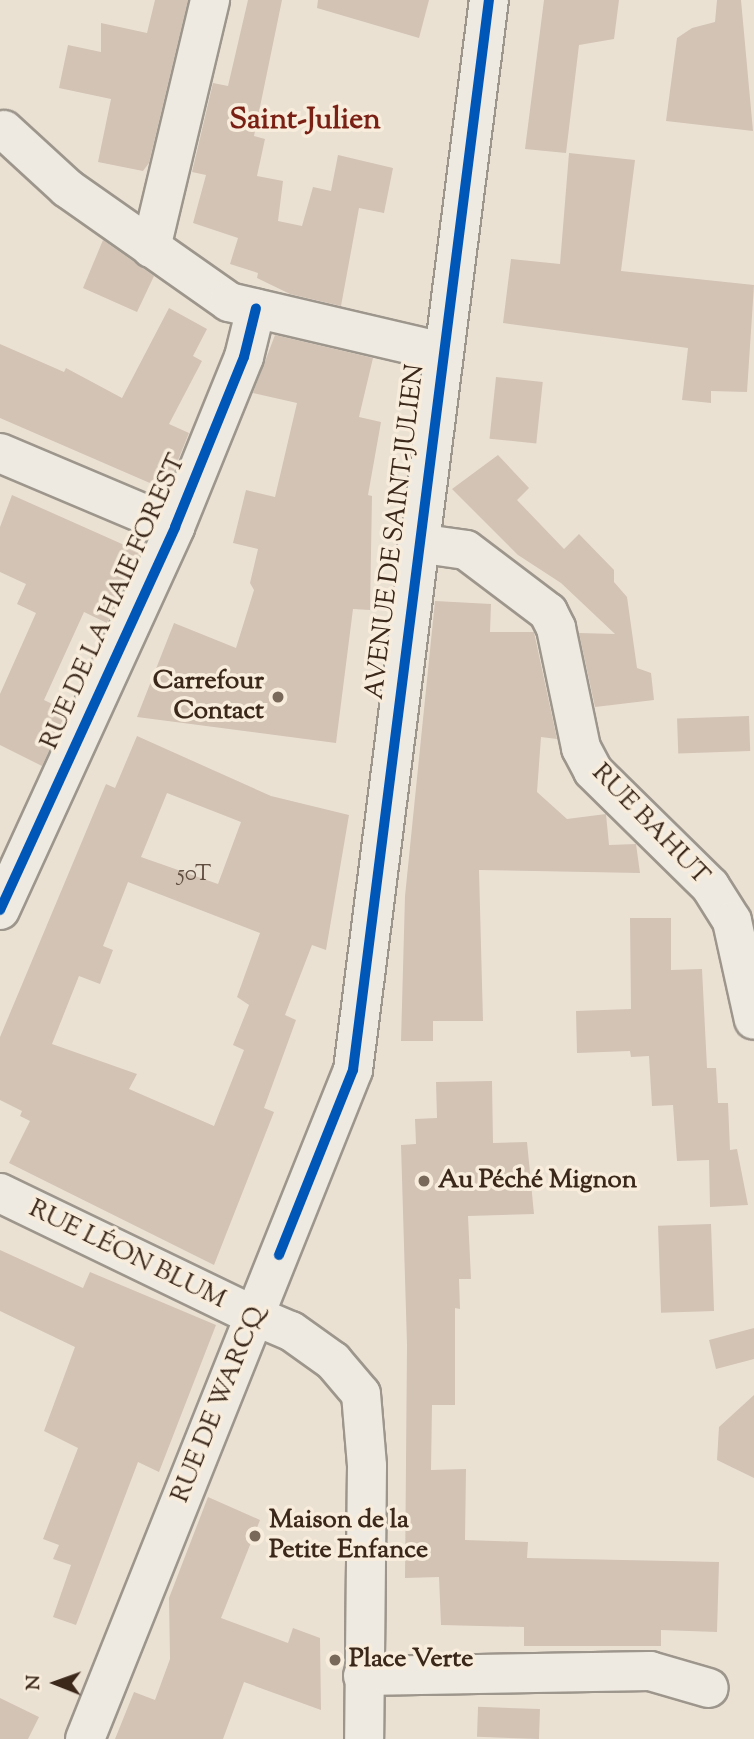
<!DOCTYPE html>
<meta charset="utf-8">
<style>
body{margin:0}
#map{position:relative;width:754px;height:1739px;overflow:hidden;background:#ebe1d3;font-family:"Sorts Mill Goudy",serif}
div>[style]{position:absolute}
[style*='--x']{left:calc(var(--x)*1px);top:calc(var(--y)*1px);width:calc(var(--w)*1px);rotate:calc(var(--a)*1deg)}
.building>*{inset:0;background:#d2c3b5;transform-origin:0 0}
.roads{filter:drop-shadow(2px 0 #9d968c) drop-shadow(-2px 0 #9d968c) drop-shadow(0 2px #9d968c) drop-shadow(0 -2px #9d968c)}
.minor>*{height:38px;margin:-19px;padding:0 19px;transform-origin:19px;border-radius:19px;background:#eeeae2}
.secondary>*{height:38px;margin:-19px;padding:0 19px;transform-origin:19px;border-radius:19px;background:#eeeae2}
.cycleway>*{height:10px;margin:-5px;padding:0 5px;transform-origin:5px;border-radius:5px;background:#0057b8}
.dots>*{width:19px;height:19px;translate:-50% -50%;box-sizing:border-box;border:4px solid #f8eddc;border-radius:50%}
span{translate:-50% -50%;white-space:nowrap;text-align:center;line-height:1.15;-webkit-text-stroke:7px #f8eddc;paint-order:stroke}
.number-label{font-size:23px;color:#614f42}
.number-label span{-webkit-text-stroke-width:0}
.street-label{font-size:26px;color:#3b281b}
.poi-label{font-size:26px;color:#3b281b;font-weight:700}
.right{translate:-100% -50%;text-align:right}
.left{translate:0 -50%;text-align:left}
.quarter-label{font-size:30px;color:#7a1f14;font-weight:700}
.north{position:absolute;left:21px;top:1648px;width:70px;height:70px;-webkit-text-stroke:5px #f8eddc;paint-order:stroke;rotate:271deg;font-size:19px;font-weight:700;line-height:28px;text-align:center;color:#3b281b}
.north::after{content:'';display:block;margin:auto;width:24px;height:32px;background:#3b281b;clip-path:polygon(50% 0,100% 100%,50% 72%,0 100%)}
</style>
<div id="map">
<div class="building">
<div style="clip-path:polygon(155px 0,188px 0,149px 163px,143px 171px,98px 162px,111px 99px,59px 88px,68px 45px,101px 52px,101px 23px,147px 33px)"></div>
<div style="clip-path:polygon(248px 0,282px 0,254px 136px,265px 139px,257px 176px,283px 181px,278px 221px,302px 226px,313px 187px,331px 191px,338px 155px,393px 168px,384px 213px,359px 208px,341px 306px,290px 294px,257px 278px,258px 273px,230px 264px,238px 238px,193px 223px,206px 175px,192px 172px,213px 83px,228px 86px)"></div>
<div style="clip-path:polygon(318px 0,429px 0,419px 38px,317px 8px)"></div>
<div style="clip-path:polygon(544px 0,619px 0,614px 39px,579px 45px,566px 153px,525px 149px)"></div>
<div style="clip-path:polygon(717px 0,741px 0,753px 131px,666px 121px,677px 38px,692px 28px,715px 22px)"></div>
<div style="clip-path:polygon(569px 153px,635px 160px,621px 271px,754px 285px,747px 392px,711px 391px,711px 403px,682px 400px,688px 348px,503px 323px,511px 259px,560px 264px)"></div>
<div style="clip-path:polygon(103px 240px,154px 276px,137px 312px,83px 288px)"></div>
<div style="clip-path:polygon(169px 308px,207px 329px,193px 356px,202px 361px,169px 424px,189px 433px,166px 490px,0 418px,0 344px,64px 372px,66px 368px,122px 398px)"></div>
<div style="clip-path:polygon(275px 335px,373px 358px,359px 417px,381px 422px,368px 495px,372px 496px,370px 610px,353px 609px,336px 743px,137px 717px,174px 623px,236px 648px,254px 590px,250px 583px,258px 549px,233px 543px,246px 490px,275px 497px,297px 403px,253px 393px)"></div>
<div style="left:496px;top:377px;width:47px;height:62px;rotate:6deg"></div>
<div style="clip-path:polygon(498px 455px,529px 488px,517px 500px,564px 549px,579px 534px,614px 570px,614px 582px,627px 597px,637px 668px,651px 673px,654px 700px,595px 707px,579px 633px,615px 634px,561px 583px,518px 555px,452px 489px)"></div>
<div style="clip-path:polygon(12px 495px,140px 552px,107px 623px,84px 612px,44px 700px,67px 711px,42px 766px,0 745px,0 694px,36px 613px,17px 604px,26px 584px,0 572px,0 527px)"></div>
<div style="clip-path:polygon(435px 601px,491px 604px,490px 632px,534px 632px,557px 739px,541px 737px,537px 792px,567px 819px,606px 814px,609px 845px,636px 844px,640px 873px,479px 870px,483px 1021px,433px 1021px,433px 1041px,401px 1041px,405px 896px)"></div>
<div style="left:749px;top:716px;width:35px;height:72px;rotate:88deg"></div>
<div style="clip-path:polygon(evenodd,137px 736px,271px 796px,349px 815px,326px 950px,312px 945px,285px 1015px,296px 1020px,264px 1108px,274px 1112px,214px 1265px,9px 1163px,30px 1121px,20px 1116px,22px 1111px,0 1100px,0 1037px,106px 784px,115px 788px,137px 736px,167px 793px,241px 822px,218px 884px,141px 857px,167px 793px,137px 736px,128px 882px,260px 933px,237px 997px,249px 1005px,233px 1045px,244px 1050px,214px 1126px,129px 1089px,137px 1074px,52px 1044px,79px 976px,100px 984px,113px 950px,103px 946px,128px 882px)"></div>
<div style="clip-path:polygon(630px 918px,671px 918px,671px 970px,702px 969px,707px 1068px,716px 1068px,718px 1103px,728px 1103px,730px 1150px,737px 1149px,748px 1205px,710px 1207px,709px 1160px,677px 1161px,673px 1105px,652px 1106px,649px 1056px,631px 1057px,630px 1051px,577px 1053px,576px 1011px,631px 1009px)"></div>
<div style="clip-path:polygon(492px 1081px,493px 1143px,527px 1142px,534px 1214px,468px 1216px,471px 1279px,459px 1279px,460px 1309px,455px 1308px,455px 1405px,432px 1405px,431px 1470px,466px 1469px,465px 1540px,528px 1542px,527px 1558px,719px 1562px,717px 1632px,661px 1630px,661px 1646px,524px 1646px,524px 1627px,441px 1625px,439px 1577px,405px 1578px,407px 1345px,401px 1145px,416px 1144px,415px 1119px,437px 1118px,436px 1082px)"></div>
<div style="left:711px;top:1224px;width:87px;height:53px;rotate:88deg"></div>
<div style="clip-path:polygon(0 1250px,83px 1288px,90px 1272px,216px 1325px,159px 1472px,138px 1462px,76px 1625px,53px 1617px,71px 1565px,53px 1559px,59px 1545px,43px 1539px,78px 1448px,44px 1431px,75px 1347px,0 1311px)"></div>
<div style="clip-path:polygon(754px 1328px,754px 1359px,716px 1369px,709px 1340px)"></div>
<div style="clip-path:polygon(754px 1395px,754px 1478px,717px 1460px,719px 1427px)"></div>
<div style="clip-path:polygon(208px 1497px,260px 1520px,221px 1618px,288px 1643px,293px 1628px,320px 1638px,321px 1710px,244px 1682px,223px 1739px,115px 1739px,134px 1692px,155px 1700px,170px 1659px,169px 1598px)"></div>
<div style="clip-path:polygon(0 1698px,39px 1717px,28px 1739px,0 1739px)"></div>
<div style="left:540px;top:1709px;width:30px;height:62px;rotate:92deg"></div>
</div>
<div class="roads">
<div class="minor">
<div style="--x:4;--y:130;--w:86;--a:42.6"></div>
<div style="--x:67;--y:188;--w:198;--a:35.1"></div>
<div style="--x:229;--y:302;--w:219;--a:13.2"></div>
<div style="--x:151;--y:248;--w:255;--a:-76.6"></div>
<div style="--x:0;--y:453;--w:190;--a:22.9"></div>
<div style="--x:417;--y:543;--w:49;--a:8.1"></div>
<div style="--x:466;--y:550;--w:103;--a:37.1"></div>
<div style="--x:548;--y:612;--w:18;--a:63"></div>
<div style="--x:556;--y:628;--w:123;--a:78.2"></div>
<div style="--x:581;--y:748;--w:26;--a:62"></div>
<div style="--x:593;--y:771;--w:164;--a:44.5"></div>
<div style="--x:710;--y:886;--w:41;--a:57.8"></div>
<div style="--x:732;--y:921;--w:101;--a:77.5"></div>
<div style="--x:0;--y:910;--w:421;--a:-65.4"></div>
<div style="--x:175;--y:527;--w:183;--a:-67.9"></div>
<div style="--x:244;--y:357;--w:50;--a:-76.2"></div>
<div style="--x:0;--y:1193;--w:283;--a:25.8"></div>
<div style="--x:363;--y:1676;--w:287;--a:-1"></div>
<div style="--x:650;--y:1671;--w:61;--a:16.1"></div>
</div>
<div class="secondary">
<div style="--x:255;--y:1316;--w:39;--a:23"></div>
<div style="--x:291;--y:1331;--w:52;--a:35.5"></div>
<div style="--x:333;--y:1361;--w:43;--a:49.7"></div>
<div style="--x:361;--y:1394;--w:72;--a:85.2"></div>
<div style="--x:367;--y:1466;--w:273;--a:90.6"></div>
<div style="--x:85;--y:1739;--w:721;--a:-68.17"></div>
<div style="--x:353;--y:1070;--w:1079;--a:-82.76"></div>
</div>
</div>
<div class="cycleway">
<div style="--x:0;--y:910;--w:421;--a:-65.4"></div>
<div style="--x:175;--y:527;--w:183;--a:-67.9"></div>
<div style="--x:244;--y:357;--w:50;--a:-76.2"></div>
<div style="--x:279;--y:1255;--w:199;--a:-68.2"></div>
<div style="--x:353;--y:1070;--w:1079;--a:-82.76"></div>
</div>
<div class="dots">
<div style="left:278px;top:697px;background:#79695b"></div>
<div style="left:424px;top:1181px;background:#79695b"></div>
<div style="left:255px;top:1536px;background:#79695b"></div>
<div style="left:335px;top:1660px;background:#79695b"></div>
</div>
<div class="number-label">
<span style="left:194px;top:875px">50T</span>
</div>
<div class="street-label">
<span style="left:396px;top:532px;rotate:-83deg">AVENUE DE SAINT-JULIEN</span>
<span style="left:114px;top:602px;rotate:-66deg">RUE DE LA HAIE FOREST</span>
<span style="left:650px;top:825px;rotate:46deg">RUE BAHUT</span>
<span style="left:127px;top:1255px;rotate:26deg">RUE LÉON BLUM</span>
<span style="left:219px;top:1405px;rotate:-68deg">RUE DE WARCQ</span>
</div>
<div class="poi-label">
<span class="right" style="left:264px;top:697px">Carrefour<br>Contact</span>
<span class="left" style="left:438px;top:1181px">Au Péché Mignon</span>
<span class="left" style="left:269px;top:1536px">Maison de la<br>Petite Enfance</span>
<span class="left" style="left:349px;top:1660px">Place Verte</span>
</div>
<div class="quarter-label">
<span style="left:305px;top:121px">Saint-Julien</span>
</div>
<div class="north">N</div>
</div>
